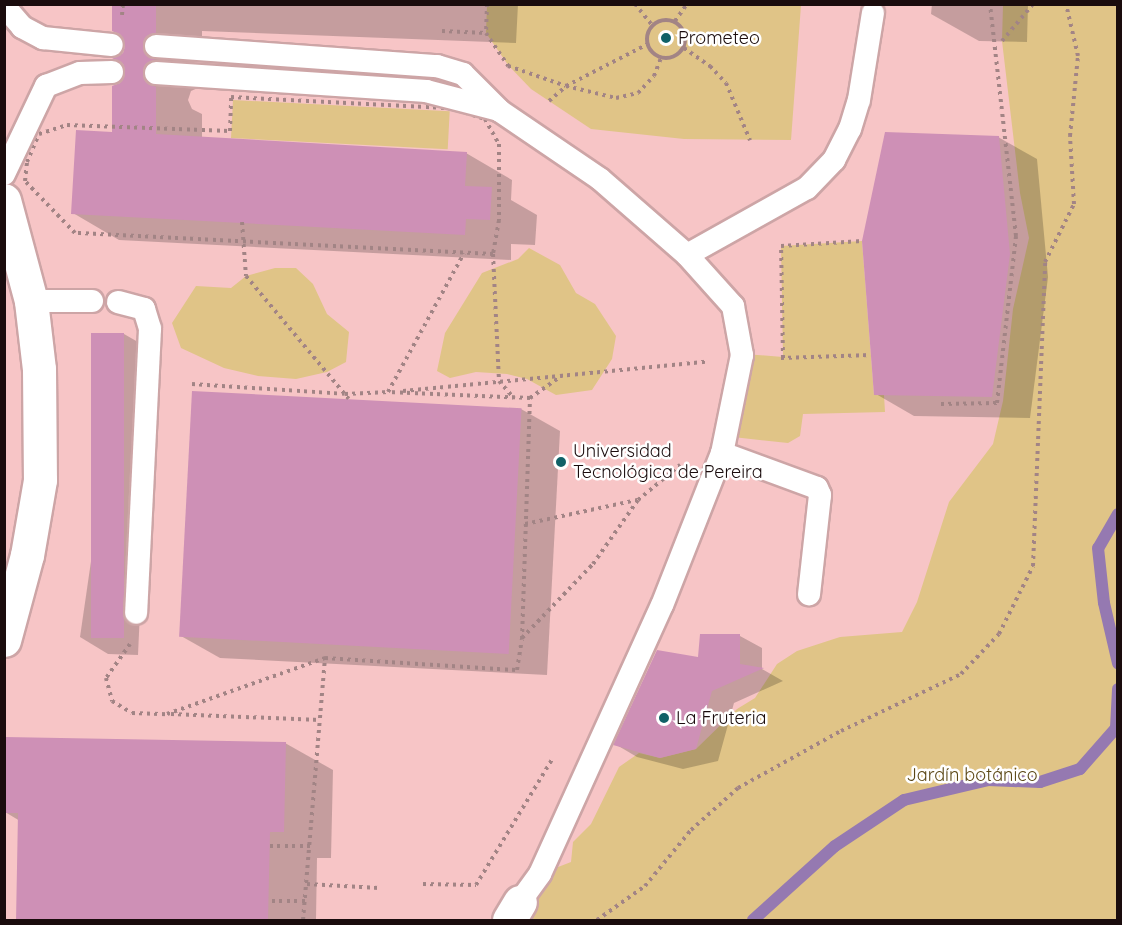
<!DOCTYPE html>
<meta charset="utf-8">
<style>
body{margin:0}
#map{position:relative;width:1122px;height:925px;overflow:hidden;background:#fed5d6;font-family:Quicksand,sans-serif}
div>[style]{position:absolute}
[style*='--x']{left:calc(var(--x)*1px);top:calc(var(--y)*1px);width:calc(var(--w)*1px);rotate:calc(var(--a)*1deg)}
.built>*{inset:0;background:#f7c5c6;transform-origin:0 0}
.green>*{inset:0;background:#e0c487;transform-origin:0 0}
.shadow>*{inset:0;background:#0003}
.stream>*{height:12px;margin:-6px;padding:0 6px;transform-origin:6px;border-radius:6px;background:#9579b1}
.building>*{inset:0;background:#ce90b6;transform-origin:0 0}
.path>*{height:4px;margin-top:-2px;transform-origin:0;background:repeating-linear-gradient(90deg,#a28485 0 3px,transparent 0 7.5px)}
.path>.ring{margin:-2px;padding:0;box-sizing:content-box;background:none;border:4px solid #a28485;border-radius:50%}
.roads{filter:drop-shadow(2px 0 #cda5a6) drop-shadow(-2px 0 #cda5a6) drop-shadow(0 2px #cda5a6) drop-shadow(0 -2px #cda5a6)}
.service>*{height:22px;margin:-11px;padding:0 11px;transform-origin:11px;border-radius:11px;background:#fff}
.pedestrian>*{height:33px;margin:-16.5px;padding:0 16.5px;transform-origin:16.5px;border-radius:16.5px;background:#fff}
.minor>*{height:33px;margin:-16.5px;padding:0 16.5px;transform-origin:16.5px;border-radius:16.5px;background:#fff}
.dots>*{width:16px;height:16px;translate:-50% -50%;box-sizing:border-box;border:3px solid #fff;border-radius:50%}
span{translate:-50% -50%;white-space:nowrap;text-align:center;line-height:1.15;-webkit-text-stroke:5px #fff;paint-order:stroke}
.poi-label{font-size:18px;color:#1a0c0d}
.left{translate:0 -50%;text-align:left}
.park-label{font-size:18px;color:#5b4715}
.frame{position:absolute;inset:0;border:6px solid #1a0c0d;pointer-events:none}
</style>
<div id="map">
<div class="built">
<div style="left:5px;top:5px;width:1112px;height:915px"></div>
</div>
<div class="green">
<div style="clip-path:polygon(487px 5px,801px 5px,791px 140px,684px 139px,591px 129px,531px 89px,508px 65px,486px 33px)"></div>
<div style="clip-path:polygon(1003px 5px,1117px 5px,1117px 920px,509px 920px,540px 874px,571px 862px,573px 842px,591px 824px,619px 767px,639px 753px,660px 758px,696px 749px,737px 709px,755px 698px,777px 664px,797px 651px,840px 637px,902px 632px,917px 602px,949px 502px,993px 444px,1003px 401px,1013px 309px,1029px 238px,1020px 193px,1002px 41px)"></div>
<div style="left:233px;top:100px;width:217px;height:38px;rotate:3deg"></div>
<div style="clip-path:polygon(862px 241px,874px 395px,884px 395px,885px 412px,803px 414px,800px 436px,788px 443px,733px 437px,745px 354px,783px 357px,781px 246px)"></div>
<div style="clip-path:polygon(529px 248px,560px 265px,576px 293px,595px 304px,616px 336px,612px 359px,592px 390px,556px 395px,527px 379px,507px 374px,476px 372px,450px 378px,437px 371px,445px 333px,482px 273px,518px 259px)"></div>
<div style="clip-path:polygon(275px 268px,296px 268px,313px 284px,327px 314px,349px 332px,346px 362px,327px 372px,296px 379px,258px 376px,224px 368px,181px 348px,172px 323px,196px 286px,231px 288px,246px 276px)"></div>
</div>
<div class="shadow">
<div style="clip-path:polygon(113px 4px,518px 4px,516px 43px,202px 31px,202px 59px,191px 64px,188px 73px,200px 87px,191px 91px,188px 100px,192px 109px,202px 114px,202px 138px,466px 153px,512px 180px,511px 200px,537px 215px,535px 245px,511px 244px,511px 260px,119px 240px,73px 213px,113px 134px,121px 84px,127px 72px,124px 54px,127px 46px,123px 36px,113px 31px)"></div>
<div style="clip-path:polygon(932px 4px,1028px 4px,1027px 42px,979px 41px,931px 14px)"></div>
<div style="clip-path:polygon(998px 137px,1037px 159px,1048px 277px,1030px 418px,914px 416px,876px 394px)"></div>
<div style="clip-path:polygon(124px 334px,152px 350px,138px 655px,108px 654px,80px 637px)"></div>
<div style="clip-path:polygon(521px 409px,560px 431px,547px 675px,220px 658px,181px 636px)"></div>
<div style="clip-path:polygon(740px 636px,762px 648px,762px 669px,783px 681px,734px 703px,718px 761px,683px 769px,637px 757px,615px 744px,700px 659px)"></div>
<div style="clip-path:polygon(285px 743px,333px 770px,331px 858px,317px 858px,316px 920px,18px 920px,20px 821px,5px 812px)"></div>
</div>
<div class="stream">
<div style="--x:1118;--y:514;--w:39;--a:120"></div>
<div style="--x:1098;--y:548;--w:55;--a:83.8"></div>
<div style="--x:1104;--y:603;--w:62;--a:76.9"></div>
<div style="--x:753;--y:920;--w:110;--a:-42.1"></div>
<div style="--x:835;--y:846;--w:83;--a:-33.7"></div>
<div style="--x:904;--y:800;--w:86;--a:-13.4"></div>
<div style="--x:988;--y:780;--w:52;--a:2.2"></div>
<div style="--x:1040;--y:782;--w:42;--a:-18"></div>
<div style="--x:1080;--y:769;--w:55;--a:-48.7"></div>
<div style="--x:1116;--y:728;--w:39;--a:-87"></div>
</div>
<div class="building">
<div style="clip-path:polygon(112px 4px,156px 4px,156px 33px,145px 38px,143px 46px,148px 57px,156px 60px,145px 65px,143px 73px,148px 84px,156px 87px,156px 134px,467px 152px,465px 186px,492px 187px,490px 220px,466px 219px,465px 235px,71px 214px,76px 130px,112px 132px,112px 86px,120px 83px,125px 72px,123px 64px,112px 58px,123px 53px,125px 46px,120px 34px,112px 31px)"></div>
<div style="clip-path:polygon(885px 132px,999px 136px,1010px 254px,992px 397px,874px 395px,862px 241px)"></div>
<div style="left:91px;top:333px;width:33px;height:305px"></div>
<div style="left:192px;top:391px;width:330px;height:246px;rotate:3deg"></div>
<div style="clip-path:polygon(700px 634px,740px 634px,740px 664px,764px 668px,712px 691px,696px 749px,660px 758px,613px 745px,657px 650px,698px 657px)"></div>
<div style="clip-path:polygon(5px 737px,286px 742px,284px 832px,270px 832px,268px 921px,16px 921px,18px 813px,4px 813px)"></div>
</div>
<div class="path">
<div style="--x:487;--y:4;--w:29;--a:92"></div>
<div style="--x:486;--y:33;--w:40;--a:56"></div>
<div style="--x:508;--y:66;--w:61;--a:19"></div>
<div style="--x:566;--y:86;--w:51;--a:13.5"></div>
<div style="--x:616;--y:98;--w:23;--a:-13"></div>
<div style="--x:638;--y:93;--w:23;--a:-47"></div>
<div style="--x:654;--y:76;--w:19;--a:-69"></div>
<div style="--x:635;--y:4;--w:27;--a:51"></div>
<div style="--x:122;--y:15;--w:11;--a:-85"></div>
<div class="ring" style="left:647px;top:20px;width:34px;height:34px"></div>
<div style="--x:675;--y:21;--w:21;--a:-55"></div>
<div style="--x:442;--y:31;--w:44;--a:2.6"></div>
<div style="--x:1002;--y:41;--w:48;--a:-50"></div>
<div style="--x:684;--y:48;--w:32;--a:35"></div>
<div style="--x:710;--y:66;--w:23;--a:47"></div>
<div style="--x:726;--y:83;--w:62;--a:67.2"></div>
<div style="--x:231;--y:97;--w:220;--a:2.9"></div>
<div style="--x:451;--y:108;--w:36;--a:18"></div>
<div style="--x:485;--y:119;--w:29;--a:61"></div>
<div style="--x:499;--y:144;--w:76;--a:90"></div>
<div style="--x:499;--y:220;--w:35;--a:100"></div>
<div style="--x:493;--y:254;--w:419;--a:-177.1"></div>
<div style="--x:75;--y:233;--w:72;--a:-133.9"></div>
<div style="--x:25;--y:181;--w:19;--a:-84"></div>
<div style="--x:27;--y:162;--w:30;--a:-67"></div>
<div style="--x:39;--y:134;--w:29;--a:-18"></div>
<div style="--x:67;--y:125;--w:163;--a:2.1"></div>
<div style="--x:230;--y:131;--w:34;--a:-88"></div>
<div style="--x:549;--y:101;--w:23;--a:-41"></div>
<div style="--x:566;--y:86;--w:92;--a:-27.1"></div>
<div style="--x:242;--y:222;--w:54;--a:85.8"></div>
<div style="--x:246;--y:276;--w:160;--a:50.1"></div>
<div style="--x:493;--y:254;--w:127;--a:87.3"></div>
<div style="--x:499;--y:381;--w:23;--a:49"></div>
<div style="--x:781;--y:358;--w:90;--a:-1.9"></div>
<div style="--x:783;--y:358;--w:112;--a:-91"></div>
<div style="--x:781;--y:246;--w:81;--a:-3.5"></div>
<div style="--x:192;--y:384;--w:153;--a:3.7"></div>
<div style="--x:345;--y:394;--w:44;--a:-2.6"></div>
<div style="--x:403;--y:391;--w:304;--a:-5.5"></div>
<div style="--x:530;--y:398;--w:38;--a:-35"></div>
<div style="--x:941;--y:404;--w:56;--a:-1"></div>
<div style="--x:997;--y:403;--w:168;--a:-83.5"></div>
<div style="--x:1016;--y:236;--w:233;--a:-96.4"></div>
<div style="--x:525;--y:524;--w:115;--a:-12.1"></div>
<div style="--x:522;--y:638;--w:103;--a:-46.2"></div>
<div style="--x:593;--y:564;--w:78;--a:-54.9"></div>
<div style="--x:638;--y:500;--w:55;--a:-39.8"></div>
<div style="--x:130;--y:644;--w:42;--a:125.2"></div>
<div style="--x:106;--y:678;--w:24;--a:75"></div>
<div style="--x:112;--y:701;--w:23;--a:31"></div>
<div style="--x:132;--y:713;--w:35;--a:2"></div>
<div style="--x:167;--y:714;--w:168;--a:-19.5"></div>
<div style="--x:171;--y:714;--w:149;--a:2.3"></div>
<div style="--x:270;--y:846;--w:40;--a:0"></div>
<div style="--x:307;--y:884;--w:72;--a:3.2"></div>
<div style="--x:423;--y:884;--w:53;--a:1.1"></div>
<div style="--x:476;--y:885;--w:149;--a:-58.8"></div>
<div style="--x:272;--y:901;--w:33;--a:0"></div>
<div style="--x:303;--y:920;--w:263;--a:-85.2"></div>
<div style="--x:325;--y:658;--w:192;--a:3.6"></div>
<div style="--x:517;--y:670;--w:31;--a:-81"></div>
<div style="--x:522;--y:639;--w:241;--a:-88.1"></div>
<div style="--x:530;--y:398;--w:142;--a:-177.6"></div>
<div style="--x:388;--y:392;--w:158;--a:-61.3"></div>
<div style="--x:597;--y:920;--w:59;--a:-35.3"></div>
<div style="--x:645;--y:886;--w:72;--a:-50.6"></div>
<div style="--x:691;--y:830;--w:63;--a:-41.8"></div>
<div style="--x:738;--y:788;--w:118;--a:-29"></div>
<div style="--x:841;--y:731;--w:133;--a:-25.4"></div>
<div style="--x:961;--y:674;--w:55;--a:-46.5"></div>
<div style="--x:999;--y:634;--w:76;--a:-63.4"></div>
<div style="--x:1033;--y:566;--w:304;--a:-87.7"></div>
<div style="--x:1045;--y:262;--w:65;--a:-63.4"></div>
<div style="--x:1074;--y:204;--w:68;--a:-93.4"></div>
<div style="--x:1070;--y:136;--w:80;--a:-84.3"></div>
<div style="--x:1078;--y:56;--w:53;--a:-103"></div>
</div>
<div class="roads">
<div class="service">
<div style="--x:4;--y:6;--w:28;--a:49"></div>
<div style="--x:22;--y:27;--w:24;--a:28"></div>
<div style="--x:43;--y:38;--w:69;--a:5.8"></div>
<div style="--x:156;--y:46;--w:282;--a:4.1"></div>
<div style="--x:437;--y:66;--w:27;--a:17"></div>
<div style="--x:463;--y:74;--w:52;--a:45"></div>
<div style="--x:500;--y:111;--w:121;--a:34.2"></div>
<div style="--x:600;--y:179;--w:116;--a:41.1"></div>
<div style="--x:687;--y:255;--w:69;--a:48"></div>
<div style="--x:733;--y:306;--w:50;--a:79.6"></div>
<div style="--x:742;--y:355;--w:100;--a:101.5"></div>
<div style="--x:722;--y:453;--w:163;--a:111.5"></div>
<div style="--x:662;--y:605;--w:295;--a:114.4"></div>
<div style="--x:540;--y:874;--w:34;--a:126"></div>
<div style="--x:156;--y:73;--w:271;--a:3.8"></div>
<div style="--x:426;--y:91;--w:75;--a:14.6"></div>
<div style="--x:4;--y:174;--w:98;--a:-64.5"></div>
<div style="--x:46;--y:86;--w:36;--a:-21"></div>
<div style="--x:80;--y:73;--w:32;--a:-2"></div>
<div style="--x:687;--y:255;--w:137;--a:-29.2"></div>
<div style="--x:807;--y:188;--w:39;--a:-46"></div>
<div style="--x:834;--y:160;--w:35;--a:-63"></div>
<div style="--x:850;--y:129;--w:30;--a:-73"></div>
<div style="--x:859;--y:100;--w:88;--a:-80.9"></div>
<div style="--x:31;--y:301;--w:61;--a:0"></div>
<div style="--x:118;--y:302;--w:27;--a:15"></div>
<div style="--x:144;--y:309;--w:21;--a:73"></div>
<div style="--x:150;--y:329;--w:284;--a:92.8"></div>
<div style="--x:722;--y:453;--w:101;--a:20.2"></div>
<div style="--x:817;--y:488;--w:8;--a:67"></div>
<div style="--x:820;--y:495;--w:100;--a:96.3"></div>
</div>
<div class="pedestrian">
<div style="--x:509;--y:920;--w:21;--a:-59"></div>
</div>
<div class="minor">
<div style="--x:4;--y:200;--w:105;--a:75"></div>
<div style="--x:31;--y:301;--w:68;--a:83.3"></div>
<div style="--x:39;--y:369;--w:111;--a:89.5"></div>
<div style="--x:40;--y:480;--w:76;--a:99.8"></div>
<div style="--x:27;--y:555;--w:88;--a:105.1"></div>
</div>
</div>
<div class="dots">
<div style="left:666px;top:38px;background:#116167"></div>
<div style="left:561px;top:462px;background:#116167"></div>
<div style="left:664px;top:718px;background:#116167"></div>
</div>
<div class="poi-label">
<span class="left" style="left:678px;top:38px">Prometeo</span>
<span class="left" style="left:573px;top:462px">Universidad<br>Tecnológica de Pereira</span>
<span class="left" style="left:676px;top:718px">La Fruteria</span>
</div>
<div class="park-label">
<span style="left:972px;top:775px">Jardín botánico</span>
</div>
<div class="frame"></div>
</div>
